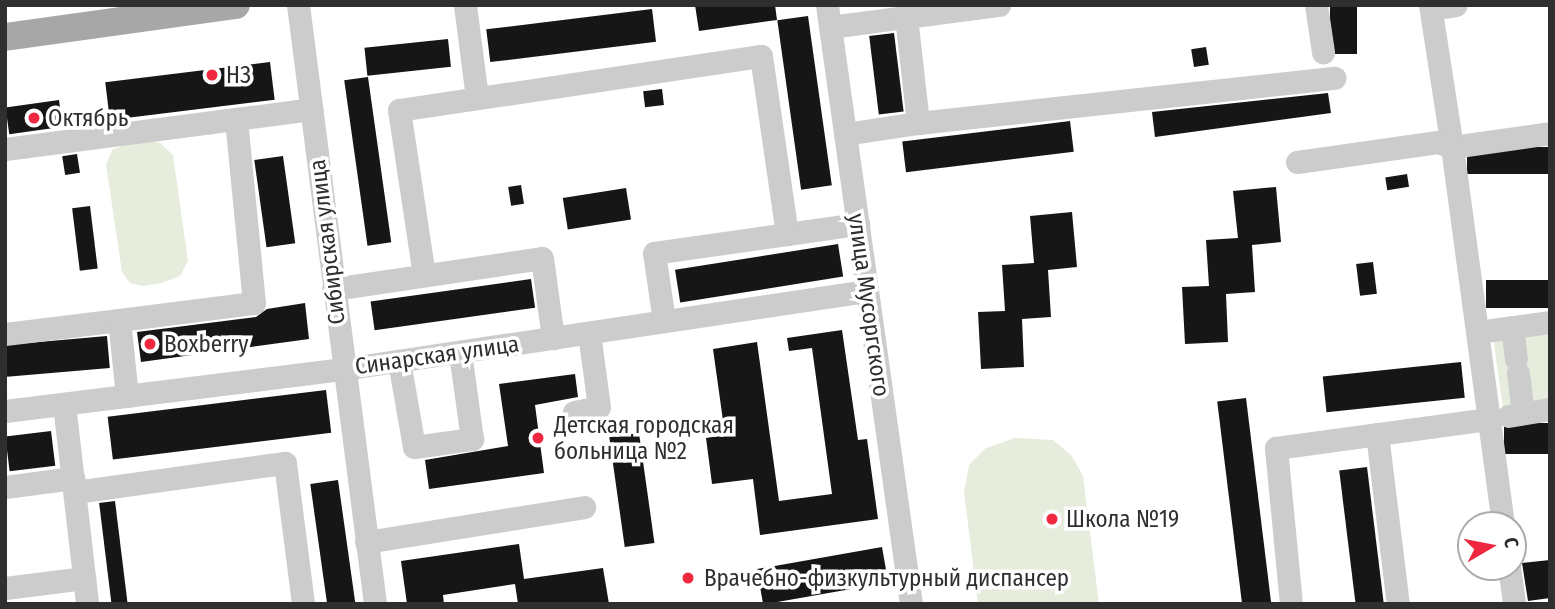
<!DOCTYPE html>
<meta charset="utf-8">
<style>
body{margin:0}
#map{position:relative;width:1555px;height:609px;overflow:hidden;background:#fff;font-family:"Fira Sans Condensed",sans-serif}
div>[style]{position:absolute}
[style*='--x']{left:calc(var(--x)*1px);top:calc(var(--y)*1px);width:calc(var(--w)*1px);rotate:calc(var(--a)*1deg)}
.green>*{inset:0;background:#e6eddc}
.building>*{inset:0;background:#161616;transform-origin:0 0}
.minor>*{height:23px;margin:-11.5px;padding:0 11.5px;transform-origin:11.5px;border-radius:11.5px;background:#ccc}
.major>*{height:28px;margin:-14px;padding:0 14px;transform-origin:14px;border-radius:14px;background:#a7a7a7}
.dots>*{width:19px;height:19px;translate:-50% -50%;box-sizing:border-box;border:4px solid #fff;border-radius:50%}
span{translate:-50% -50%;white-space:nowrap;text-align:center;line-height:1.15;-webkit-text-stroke:7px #fff;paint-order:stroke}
.poi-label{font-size:23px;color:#2f2f2f}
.left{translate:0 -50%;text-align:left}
.street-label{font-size:23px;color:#2f2f2f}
.frame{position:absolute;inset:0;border:7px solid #2f2f2f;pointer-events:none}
.north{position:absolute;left:1457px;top:511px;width:70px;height:70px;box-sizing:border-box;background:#fff;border:2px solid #acacac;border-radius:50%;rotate:80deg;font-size:19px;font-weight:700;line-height:28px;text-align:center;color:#2f2f2f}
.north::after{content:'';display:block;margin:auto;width:24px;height:32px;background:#ef2840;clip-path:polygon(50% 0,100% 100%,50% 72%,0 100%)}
</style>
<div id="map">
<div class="green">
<div style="clip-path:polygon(145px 139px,160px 143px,173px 155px,188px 261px,180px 276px,162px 283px,142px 286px,130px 283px,122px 272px,106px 164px,113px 149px)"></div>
<div style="clip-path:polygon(1550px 329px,1550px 408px,1504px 415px,1493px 337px)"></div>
<div style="clip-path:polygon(1015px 438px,1053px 440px,1072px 456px,1083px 476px,1099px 604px,978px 604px,964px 492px,969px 465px,986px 448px)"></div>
</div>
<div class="building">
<div style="clip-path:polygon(695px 5px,775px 5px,777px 20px,699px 31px)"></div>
<div style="left:1330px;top:5px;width:27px;height:49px"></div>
<div style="left:652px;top:9px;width:33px;height:167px;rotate:83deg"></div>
<div style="left:808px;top:16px;width:171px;height:31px;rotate:82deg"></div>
<div style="left:894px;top:33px;width:79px;height:25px;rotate:83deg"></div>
<div style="left:448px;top:39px;width:28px;height:84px;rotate:84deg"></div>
<div style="left:1206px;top:47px;width:18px;height:15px;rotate:81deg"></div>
<div style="left:270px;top:62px;width:38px;height:166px;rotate:83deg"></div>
<div style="left:368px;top:77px;width:167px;height:24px;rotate:82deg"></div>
<div style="left:662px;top:89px;width:16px;height:19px;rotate:83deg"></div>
<div style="clip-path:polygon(1328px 93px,1331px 113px,1155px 137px,1152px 112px)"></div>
<div style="left:59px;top:100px;width:27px;height:54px;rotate:82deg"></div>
<div style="left:1070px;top:121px;width:31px;height:169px;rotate:83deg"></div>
<div style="left:1550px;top:147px;width:27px;height:83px;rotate:90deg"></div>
<div style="left:77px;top:154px;width:19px;height:15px;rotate:81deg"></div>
<div style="left:283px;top:156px;width:88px;height:29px;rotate:82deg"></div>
<div style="left:1407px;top:174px;width:13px;height:22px;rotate:81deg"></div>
<div style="left:521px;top:185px;width:19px;height:13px;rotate:81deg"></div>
<div style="clip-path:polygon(1276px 187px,1281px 242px,1252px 245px,1255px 292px,1226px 294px,1228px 342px,1185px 344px,1182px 287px,1209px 286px,1206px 240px,1238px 238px,1233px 191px)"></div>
<div style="left:626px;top:188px;width:32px;height:64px;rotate:81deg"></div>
<div style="left:90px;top:206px;width:63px;height:18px;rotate:83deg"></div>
<div style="clip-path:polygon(1072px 212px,1077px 267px,1048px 270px,1051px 317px,1022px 319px,1024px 367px,981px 369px,978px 312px,1005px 311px,1002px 265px,1034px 263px,1030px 216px)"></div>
<div style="left:838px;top:244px;width:33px;height:165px;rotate:81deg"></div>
<div style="left:1373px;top:262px;width:32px;height:17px;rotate:83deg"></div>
<div style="left:531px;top:279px;width:29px;height:162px;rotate:82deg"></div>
<div style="left:1550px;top:280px;width:28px;height:64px;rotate:90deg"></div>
<div style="clip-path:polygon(305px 303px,309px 339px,141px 362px,137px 332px,256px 317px,267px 309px)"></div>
<div style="clip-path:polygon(842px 330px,858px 440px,867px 439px,878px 519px,760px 535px,753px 479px,712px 484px,706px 438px,725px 435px,713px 349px,757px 342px,779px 501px,832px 494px,812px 348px,789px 351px,787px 338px)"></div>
<div style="left:107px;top:336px;width:32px;height:103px;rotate:85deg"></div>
<div style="left:1461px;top:362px;width:36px;height:139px;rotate:84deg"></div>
<div style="clip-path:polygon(575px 374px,578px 397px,535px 405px,544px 473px,429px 489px,425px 460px,508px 446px,499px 384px)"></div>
<div style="left:326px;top:390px;width:43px;height:220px;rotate:83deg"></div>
<div style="left:1246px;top:398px;width:208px;height:29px;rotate:83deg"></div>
<div style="left:1550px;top:423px;width:31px;height:46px;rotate:90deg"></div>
<div style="left:51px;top:431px;width:35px;height:46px;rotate:83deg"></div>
<div style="left:639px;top:433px;width:111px;height:30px;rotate:82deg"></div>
<div style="left:1367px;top:467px;width:138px;height:28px;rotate:83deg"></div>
<div style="left:338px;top:480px;width:125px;height:28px;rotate:82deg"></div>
<div style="left:115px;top:501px;width:104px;height:16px;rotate:83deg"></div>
<div style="clip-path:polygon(519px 544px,524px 579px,603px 568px,609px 604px,518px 604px,515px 584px,443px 595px,444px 604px,407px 604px,401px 561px)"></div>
<div style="left:882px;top:547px;width:36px;height:127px;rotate:80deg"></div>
<div style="clip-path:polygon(1550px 560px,1550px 598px,1528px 601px,1522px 563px)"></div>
</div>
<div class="minor">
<div style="--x:298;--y:5;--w:604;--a:82.67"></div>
<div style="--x:465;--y:5;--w:94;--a:82.6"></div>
<div style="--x:827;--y:5;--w:605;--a:82.02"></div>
<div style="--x:1316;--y:5;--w:48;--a:81.5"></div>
<div style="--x:1430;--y:5;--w:144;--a:81.2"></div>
<div style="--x:1452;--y:147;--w:99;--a:-8.1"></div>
<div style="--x:1431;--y:9;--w:25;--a:-9"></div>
<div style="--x:906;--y:17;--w:94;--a:-7.4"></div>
<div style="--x:830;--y:27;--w:77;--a:-7.5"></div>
<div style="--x:906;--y:17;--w:107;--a:83.5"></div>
<div style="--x:845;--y:134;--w:74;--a:-8.6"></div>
<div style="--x:918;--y:123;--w:419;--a:-6.2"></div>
<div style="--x:5;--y:149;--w:309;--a:-7.4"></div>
<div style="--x:1297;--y:162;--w:142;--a:-8.1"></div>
<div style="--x:1438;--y:142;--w:15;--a:20"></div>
<div style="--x:1452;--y:147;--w:381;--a:82.3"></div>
<div style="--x:787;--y:234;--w:72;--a:-8"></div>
<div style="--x:424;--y:275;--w:167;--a:-98.6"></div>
<div style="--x:399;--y:110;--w:366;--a:-8.5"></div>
<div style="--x:761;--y:56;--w:180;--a:81.7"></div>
<div style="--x:787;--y:234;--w:134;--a:171.9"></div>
<div style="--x:654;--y:253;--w:69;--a:81.6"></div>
<div style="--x:333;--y:289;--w:211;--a:-8.4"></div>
<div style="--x:542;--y:258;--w:81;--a:82.2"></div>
<div style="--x:1512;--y:327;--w:32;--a:83"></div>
<div style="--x:1477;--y:332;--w:74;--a:-7.8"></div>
<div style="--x:5;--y:334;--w:115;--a:-7"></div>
<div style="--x:399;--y:361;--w:87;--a:80.1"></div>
<div style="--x:414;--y:447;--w:59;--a:-7.9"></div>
<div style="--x:472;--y:439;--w:88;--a:-97.9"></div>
<div style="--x:1518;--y:373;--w:39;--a:83"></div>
<div style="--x:127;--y:396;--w:76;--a:-96"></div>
<div style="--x:119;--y:320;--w:136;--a:-7.2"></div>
<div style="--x:254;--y:303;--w:185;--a:-95.6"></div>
<div style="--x:64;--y:404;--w:201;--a:83.4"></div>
<div style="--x:5;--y:411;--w:341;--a:-7.1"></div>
<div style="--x:343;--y:369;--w:530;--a:-8.47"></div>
<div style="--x:574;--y:412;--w:25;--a:-11"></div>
<div style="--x:599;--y:407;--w:75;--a:-97.7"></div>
<div style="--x:1508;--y:416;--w:43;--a:-9.5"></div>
<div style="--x:1377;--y:434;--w:171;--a:83"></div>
<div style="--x:5;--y:487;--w:69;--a:-7.5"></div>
<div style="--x:75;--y:492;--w:212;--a:-7.9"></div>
<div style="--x:285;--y:463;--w:142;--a:82.7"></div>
<div style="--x:366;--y:542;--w:221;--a:-9.1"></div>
<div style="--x:1509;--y:567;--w:37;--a:82"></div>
<div style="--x:5;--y:588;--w:80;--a:-7.2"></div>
<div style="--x:1291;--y:604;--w:157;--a:-95.5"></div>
<div style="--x:1276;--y:448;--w:215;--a:-7.8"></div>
</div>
<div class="major">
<div style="--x:5;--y:37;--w:233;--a:-7.9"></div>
</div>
<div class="dots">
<div style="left:212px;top:75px;background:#ef2840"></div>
<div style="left:34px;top:118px;background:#ef2840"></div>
<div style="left:150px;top:344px;background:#ef2840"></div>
<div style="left:538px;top:438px;background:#ef2840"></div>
<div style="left:1052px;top:519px;background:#ef2840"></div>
<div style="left:688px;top:578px;background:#ef2840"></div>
</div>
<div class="poi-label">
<span class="left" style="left:226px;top:75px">НЗ</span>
<span class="left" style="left:48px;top:118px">Октябрь</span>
<span class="left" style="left:164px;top:344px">Boxberry</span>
<span class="left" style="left:554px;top:438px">Детская городская<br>больница №2</span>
<span class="left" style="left:1066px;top:519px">Школа №19</span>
<span class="left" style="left:704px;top:578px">Врачебно-физкультурный диспансер</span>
</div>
<div class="street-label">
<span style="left:327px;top:242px;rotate:-97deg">Сибирская улица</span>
<span style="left:869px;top:305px;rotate:82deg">улица Мусоргского</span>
<span style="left:437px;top:355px;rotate:-8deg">Синарская улица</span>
</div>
<div class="frame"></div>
<div class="north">С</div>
</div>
